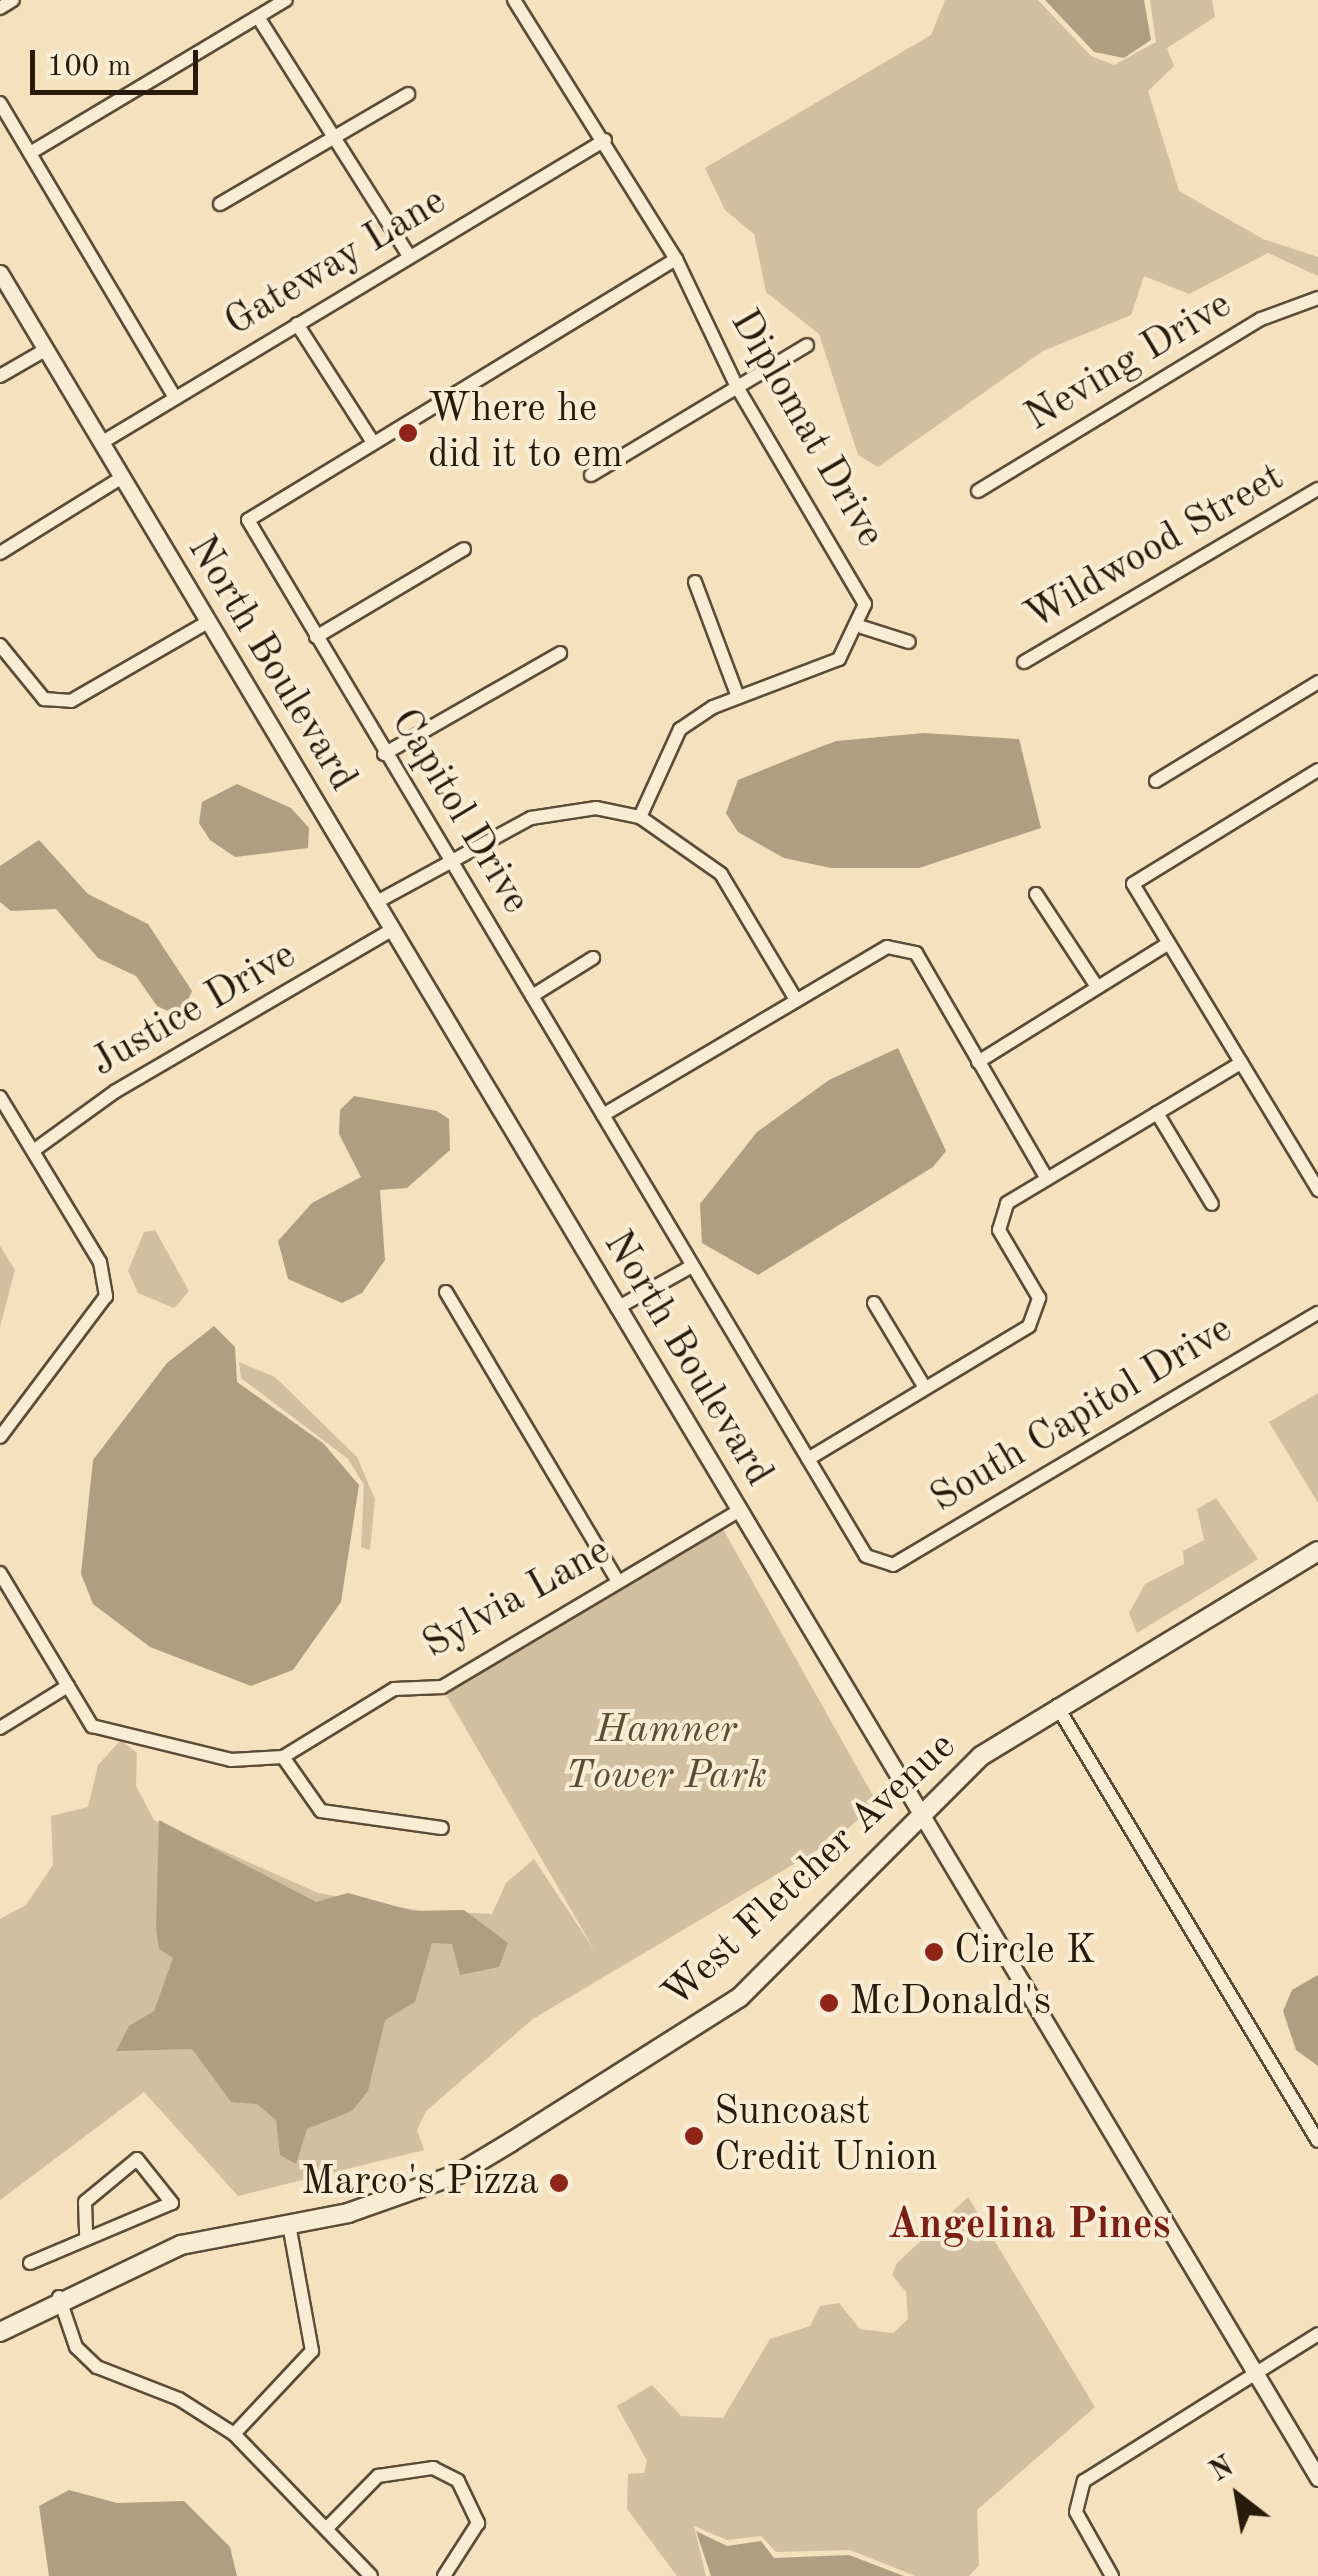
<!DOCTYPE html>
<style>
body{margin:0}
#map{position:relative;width:1318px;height:2576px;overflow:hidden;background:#f5e1bd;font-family:"Old Standard TT",serif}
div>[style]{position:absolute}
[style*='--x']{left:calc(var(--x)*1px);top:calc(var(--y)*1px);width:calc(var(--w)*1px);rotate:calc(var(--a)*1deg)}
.green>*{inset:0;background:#d2bf9f}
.water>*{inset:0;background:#af9e80}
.roads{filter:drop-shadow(2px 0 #5b4c38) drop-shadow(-2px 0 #5b4c38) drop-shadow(0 2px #5b4c38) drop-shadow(0 -2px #5b4c38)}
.minor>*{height:12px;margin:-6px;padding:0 6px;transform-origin:6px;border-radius:6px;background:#f8ecd4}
.tertiary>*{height:15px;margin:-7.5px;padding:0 7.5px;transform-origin:7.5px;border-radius:7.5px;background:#f8ecd4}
.secondary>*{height:18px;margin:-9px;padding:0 9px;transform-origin:9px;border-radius:9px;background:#f8ecd4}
.dots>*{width:28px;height:28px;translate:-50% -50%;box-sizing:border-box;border:5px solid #f8ecd4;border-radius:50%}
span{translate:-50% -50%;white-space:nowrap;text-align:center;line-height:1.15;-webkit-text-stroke:8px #f8ecd4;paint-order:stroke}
.street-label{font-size:40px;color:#281b0b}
.poi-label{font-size:40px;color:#281b0b}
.left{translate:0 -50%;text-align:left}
.right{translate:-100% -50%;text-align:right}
.park-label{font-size:40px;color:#5b4c37;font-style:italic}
.neighbourhood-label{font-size:42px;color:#7a1f14;font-weight:700}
.north{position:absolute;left:1188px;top:2446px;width:100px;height:100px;-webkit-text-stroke:8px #f8ecd4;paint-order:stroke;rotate:329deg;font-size:28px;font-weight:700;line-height:40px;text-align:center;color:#281b0b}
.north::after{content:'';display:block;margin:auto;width:35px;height:45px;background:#281b0b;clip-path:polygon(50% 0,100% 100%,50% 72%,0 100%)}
.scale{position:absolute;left:30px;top:50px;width:168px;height:45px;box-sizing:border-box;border:5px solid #281b0b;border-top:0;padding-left:12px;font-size:30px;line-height:35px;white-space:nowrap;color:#281b0b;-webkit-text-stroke:8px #f8ecd4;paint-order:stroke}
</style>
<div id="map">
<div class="green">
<div style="clip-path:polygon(945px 0,1038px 0,1091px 56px,1114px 65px,1156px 42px,1150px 0,1212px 0,1215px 17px,1167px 48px,1174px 66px,1148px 91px,1179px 191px,1263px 239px,1318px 257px,1318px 276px,1268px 253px,1189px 294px,1144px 276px,1131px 315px,1043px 351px,878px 467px,858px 455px,819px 334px,766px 292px,754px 234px,725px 210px,705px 168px,931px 35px)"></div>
<div style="clip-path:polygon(155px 1230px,189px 1291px,174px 1308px,138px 1293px,128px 1271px,144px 1232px)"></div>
<div style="clip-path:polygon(0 1246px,15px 1270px,0 1327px)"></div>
<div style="clip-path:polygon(239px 1362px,275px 1377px,357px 1457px,375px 1499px,370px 1550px,361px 1547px,364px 1485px,348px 1459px,241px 1378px)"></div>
<div style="clip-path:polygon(1318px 1393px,1318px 1503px,1269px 1422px)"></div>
<div style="clip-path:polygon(1216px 1498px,1258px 1559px,1137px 1633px,1129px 1613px,1145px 1584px,1184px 1564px,1183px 1551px,1204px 1540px,1197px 1509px)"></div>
<div style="clip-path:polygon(723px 1529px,877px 1803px,836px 1839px,533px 2019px,426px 2111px,417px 2130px,424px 2150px,238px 2196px,144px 2092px,0 2200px,0 1919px,26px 1905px,53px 1865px,51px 1816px,88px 1807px,98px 1765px,121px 1740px,137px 1753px,136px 1786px,154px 1820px,318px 1893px,423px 1911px,492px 1914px,506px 1883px,534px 1859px,595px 1951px,445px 1693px)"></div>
<div style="clip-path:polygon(968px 2197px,1095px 2407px,977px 2510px,979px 2565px,969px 2576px,915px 2576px,850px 2550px,776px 2552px,761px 2536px,727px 2540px,694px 2526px,706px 2576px,677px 2576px,627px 2509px,628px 2474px,644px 2473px,647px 2461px,617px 2406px,652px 2385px,681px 2416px,723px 2418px,770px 2339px,810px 2326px,820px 2306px,839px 2303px,860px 2329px,893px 2333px,908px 2319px,906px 2292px,892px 2275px,897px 2263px)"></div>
</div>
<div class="water">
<div style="clip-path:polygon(1045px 0,1144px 0,1151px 40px,1124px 58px,1094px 52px)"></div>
<div style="clip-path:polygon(924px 733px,1019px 739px,1041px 828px,919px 868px,831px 868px,784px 858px,738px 832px,726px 813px,738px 780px,802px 754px,836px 741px)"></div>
<div style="clip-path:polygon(237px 784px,291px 808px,309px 828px,308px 848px,235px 857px,210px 840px,199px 823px,202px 802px)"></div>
<div style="clip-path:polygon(39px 840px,88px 894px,148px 924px,192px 991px,181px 1017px,157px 1006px,136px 976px,98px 958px,56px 909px,11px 911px,0 902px,0 866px)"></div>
<div style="clip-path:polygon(898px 1048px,946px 1151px,933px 1167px,758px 1275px,702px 1243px,700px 1204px,757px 1132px,829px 1080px)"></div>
<div style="clip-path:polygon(354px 1096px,437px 1111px,449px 1119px,450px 1150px,407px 1188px,380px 1190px,385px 1260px,362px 1293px,342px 1303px,288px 1279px,278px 1241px,312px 1203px,361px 1177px,339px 1134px,340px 1110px)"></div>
<div style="clip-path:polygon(214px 1326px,235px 1347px,237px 1382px,323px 1443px,359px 1485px,341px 1602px,293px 1670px,251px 1686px,150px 1647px,93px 1604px,81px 1574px,93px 1460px,167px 1363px)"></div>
<div style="clip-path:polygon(159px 1820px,316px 1902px,348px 1893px,413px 1911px,464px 1910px,508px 1943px,499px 1967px,460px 1975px,452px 1944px,432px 1943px,415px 2002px,385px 2020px,368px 2091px,352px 2111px,307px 2129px,296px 2164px,280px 2155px,276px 2120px,257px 2104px,231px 2102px,192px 2049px,116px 2051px,129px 2026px,154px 2011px,173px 1958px,159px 1949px,156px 1929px)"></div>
<div style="clip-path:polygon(1318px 1975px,1318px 2066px,1296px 2050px,1283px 2011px,1292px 1990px)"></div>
<div style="clip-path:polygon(69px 2490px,117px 2503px,184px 2501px,230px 2547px,237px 2576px,49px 2576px,39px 2506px)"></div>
<div style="clip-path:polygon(696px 2531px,727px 2546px,761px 2541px,774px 2558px,849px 2555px,904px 2576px,711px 2576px)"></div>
</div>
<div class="roads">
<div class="minor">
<div style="--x:514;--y:0;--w:305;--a:58"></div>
<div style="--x:676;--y:259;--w:142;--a:64.5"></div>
<div style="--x:737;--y:387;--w:252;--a:59.5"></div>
<div style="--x:865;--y:604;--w:61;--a:115.3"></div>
<div style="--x:839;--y:659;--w:135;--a:159.1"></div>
<div style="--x:713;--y:707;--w:40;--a:146"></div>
<div style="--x:680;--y:729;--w:97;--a:114.4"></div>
<div style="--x:0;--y:8;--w:15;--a:-32"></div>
<div style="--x:258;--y:17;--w:283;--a:57.7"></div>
<div style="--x:0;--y:103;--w:343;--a:59.3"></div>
<div style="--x:30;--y:153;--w:298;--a:-30.9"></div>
<div style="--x:220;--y:204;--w:218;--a:-30.3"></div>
<div style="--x:676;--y:259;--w:501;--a:148.62"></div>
<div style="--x:248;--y:520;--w:1206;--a:59.18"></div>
<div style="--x:866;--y:1556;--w:28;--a:18"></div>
<div style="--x:893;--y:1565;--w:494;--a:-30.7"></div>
<div style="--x:297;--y:324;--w:139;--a:57.3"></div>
<div style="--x:0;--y:376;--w:52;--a:-30"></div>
<div style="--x:101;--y:443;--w:588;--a:-31.01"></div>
<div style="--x:591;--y:475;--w:252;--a:-31"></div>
<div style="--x:978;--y:491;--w:331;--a:-31.3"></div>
<div style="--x:1261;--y:319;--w:61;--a:-20.2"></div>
<div style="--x:0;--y:553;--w:142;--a:-31.8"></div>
<div style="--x:695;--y:582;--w:123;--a:69.5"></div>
<div style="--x:862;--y:627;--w:49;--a:17.7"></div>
<div style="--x:316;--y:637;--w:172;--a:-30.7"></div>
<div style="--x:0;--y:645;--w:70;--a:50.8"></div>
<div style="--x:44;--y:699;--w:27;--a:4"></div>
<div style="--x:71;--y:701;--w:156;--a:-30"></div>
<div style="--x:1024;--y:662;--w:341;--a:-30.5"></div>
<div style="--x:384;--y:754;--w:203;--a:-29.8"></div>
<div style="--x:1318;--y:770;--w:217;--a:148.4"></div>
<div style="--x:1133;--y:884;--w:358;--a:58.8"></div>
<div style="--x:1156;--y:781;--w:190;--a:-31.4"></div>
<div style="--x:1036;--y:894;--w:111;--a:56.7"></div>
<div style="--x:375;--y:903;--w:178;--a:-28.6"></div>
<div style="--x:531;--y:818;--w:66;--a:-8.7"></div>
<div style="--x:596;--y:808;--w:45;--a:11.6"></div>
<div style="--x:640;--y:817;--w:99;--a:35.1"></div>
<div style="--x:721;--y:874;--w:144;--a:59.2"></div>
<div style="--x:532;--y:996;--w:72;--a:-31.9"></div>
<div style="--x:978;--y:1062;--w:221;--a:-31.9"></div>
<div style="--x:0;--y:1097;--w:193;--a:58.8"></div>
<div style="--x:100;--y:1262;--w:35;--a:80"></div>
<div style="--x:106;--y:1296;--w:176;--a:126.9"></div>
<div style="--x:1157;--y:1113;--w:106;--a:58.9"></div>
<div style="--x:603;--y:1115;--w:330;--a:-30.6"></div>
<div style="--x:887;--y:947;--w:30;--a:12"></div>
<div style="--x:916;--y:953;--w:261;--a:59.9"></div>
<div style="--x:33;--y:1151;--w:102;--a:-35.9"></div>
<div style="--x:116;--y:1091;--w:319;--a:-30.3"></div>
<div style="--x:446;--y:1292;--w:335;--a:59.3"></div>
<div style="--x:874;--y:1303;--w:99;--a:59"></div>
<div style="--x:617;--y:1308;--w:86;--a:-29.2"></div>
<div style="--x:808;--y:1459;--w:258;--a:-31"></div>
<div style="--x:1029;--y:1326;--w:30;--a:-70"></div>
<div style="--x:1039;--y:1298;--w:79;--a:-120.5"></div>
<div style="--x:999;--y:1230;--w:28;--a:-73"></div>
<div style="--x:1007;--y:1203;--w:273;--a:-30.9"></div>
<div style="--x:0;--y:1573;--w:179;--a:59"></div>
<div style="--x:92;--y:1726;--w:143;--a:13.7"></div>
<div style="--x:231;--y:1760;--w:52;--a:-3.3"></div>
<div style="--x:283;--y:1757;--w:130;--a:-31.5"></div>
<div style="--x:394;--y:1689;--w:48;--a:-2.4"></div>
<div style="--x:442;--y:1687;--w:345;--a:-30.7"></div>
<div style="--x:1057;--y:1706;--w:507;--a:59.04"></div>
<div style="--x:0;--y:1728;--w:80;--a:-31.7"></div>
<div style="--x:283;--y:1757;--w:66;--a:54.9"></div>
<div style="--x:321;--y:1811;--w:122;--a:8"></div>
<div style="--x:30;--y:2263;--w:154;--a:-22.9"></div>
<div style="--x:172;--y:2203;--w:56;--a:-128.5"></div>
<div style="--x:137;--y:2159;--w:67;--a:140.4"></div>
<div style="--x:85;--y:2202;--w:34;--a:88"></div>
<div style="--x:59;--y:2297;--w:53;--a:71.2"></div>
<div style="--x:76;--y:2347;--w:29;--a:44"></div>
<div style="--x:97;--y:2367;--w:88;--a:21.3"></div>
<div style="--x:179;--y:2399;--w:65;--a:32.5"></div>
<div style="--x:234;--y:2434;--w:197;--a:46"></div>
<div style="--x:234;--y:2434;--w:114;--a:-46.8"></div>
<div style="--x:312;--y:2351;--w:129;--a:-100.3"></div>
<div style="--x:327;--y:2528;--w:73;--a:-45.6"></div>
<div style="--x:378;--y:2476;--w:56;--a:-8.3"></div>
<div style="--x:433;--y:2468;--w:28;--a:27"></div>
<div style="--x:458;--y:2481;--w:47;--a:64.5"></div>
<div style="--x:478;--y:2523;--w:63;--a:122.7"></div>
<div style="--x:1112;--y:2576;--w:73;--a:-119.4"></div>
<div style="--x:1076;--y:2512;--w:32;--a:-76"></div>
<div style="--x:1084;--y:2481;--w:276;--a:-32.1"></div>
</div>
<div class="tertiary">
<div style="--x:0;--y:273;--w:2569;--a:59.13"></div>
</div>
<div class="secondary">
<div style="--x:0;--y:2332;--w:201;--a:-25.7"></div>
<div style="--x:181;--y:2245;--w:170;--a:-10.8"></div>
<div style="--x:348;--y:2213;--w:117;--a:-19.5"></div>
<div style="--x:458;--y:2174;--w:62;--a:-31.1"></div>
<div style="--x:511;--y:2142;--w:271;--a:-32.3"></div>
<div style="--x:740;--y:1997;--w:341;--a:-45"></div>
<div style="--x:981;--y:1756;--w:394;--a:-31.3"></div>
</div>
</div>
<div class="dots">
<div style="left:408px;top:433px;background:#8f2418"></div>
<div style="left:934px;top:1952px;background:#8f2418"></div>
<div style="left:829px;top:2003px;background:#8f2418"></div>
<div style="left:694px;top:2136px;background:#8f2418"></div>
<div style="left:559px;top:2183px;background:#8f2418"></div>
</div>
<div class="street-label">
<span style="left:336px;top:263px;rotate:-31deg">Gateway Lane</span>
<span style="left:1129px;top:362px;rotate:-31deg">Neving Drive</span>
<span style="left:806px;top:429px;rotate:60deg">Diplomat Drive</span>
<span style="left:1155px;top:548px;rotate:-30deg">Wildwood Street</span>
<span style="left:271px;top:664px;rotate:59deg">North Boulevard</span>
<span style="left:459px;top:812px;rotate:59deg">Capitol Drive</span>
<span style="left:194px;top:1010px;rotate:-30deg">Justice Drive</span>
<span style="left:687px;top:1359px;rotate:59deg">North Boulevard</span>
<span style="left:1082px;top:1415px;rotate:-31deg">South Capitol Drive</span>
<span style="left:517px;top:1599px;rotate:-29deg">Sylvia Lane</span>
<span style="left:810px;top:1871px;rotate:-43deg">West Fletcher Avenue</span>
</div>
<div class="poi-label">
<span class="left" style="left:428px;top:433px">Where he<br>did it to em</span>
<span class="left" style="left:954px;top:1952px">Circle K</span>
<span class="left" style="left:849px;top:2003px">McDonald's</span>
<span class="left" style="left:714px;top:2136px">Suncoast<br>Credit Union</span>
<span class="right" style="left:539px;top:2183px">Marco's Pizza</span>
</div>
<div class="park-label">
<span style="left:666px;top:1754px">Hamner<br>Tower Park</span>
</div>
<div class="neighbourhood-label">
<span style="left:1029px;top:2226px">Angelina Pines</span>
</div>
<div class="north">N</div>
<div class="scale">100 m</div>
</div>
